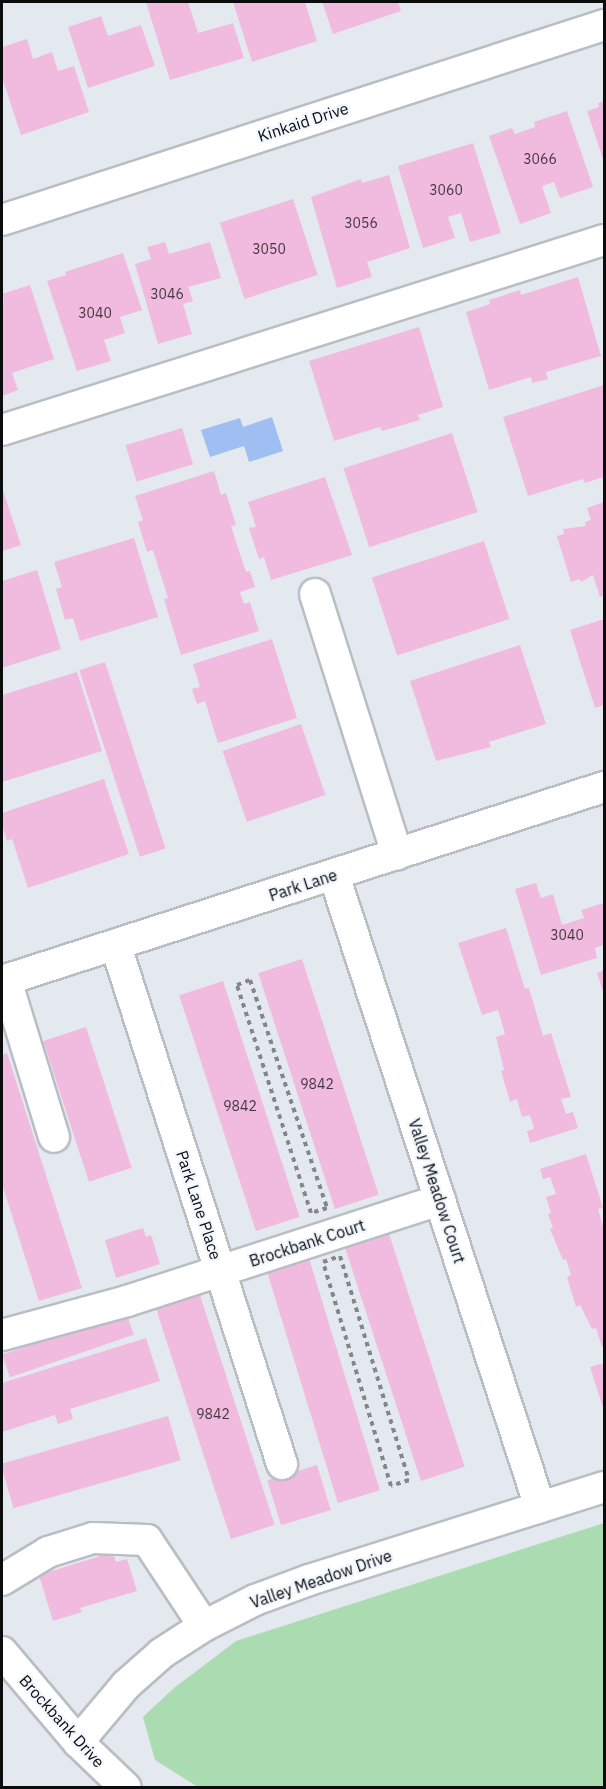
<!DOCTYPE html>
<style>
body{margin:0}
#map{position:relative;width:606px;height:1789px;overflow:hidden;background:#e4e9f0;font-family:"IBM Plex Sans",sans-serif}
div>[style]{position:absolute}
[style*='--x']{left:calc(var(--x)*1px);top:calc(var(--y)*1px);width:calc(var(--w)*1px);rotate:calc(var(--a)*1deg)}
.green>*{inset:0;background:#abdbb1}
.water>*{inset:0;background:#9fbff2}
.building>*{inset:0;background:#f1badf;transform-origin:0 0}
.path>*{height:4px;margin-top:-2px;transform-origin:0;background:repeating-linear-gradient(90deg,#83878c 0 4.5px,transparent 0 9px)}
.roads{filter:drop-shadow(2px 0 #b9bec4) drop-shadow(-2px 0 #b9bec4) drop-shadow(0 2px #b9bec4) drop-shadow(0 -2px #b9bec4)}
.minor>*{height:30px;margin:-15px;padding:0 15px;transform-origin:15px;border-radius:15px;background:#fff}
span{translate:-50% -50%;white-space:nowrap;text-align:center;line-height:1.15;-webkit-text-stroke:4.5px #f1f7fd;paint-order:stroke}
.number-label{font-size:14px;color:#443842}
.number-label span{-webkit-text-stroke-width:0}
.street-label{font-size:16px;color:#0a0c0e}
.frame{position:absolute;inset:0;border:3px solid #0a0c0e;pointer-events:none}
</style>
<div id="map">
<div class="green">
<div style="clip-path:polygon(604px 1523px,604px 1787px,198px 1787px,155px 1760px,143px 1717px,174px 1688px,236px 1641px)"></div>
</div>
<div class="water">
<div style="clip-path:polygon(272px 417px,283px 451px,249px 462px,244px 446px,210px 457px,201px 430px,240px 418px,243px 427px)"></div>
</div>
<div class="building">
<div style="clip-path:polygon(146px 2px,188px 2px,198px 33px,233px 23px,244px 58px,170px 80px)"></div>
<div style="clip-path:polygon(233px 2px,305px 2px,317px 41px,252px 62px)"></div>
<div style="clip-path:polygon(322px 2px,398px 2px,401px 11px,333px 34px)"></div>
<div style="clip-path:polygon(101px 16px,108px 36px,141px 25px,155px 66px,88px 88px,68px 27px)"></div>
<div style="clip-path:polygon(27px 39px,33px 59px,52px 52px,58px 71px,74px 66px,89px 112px,21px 135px,2px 77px,2px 47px)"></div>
<div style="clip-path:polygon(604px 101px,604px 162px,587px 111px,599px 107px,598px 103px)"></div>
<div style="clip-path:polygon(567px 111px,593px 187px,560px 198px,554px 182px,542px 186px,551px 213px,520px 224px,489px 136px,512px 128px,515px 134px,535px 127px,534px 122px)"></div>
<div style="clip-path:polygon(473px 143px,501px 233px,470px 242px,461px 213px,448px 217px,455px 238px,423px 248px,398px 166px)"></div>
<div style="clip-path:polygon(389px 175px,410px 248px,367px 262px,372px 277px,337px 288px,311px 197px,361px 179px,362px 183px)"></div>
<div style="left:293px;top:199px;width:80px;height:77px;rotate:72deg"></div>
<div style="clip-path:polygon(165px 242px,169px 254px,210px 242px,221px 278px,188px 287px,193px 301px,183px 304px,192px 334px,158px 344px,135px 264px,151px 259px,147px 247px)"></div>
<div style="clip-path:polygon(123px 253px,142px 310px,120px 317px,125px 333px,104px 340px,111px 361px,77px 371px,47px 281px,66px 275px,65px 272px)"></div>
<div style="clip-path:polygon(578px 277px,601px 356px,546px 372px,548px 379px,532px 383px,531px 377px,489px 390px,466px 312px,490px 304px,489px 300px,520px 290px,521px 295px)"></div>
<div style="clip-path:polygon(30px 285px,54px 359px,12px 373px,18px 390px,2px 396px,2px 302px,4px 302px,2px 294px)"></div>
<div style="clip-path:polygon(419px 327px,443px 407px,418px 415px,420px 420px,382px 431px,380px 427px,334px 441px,309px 361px)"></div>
<div style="clip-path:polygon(604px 385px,604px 477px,585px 483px,583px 479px,528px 496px,503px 417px)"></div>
<div style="left:182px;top:428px;width:38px;height:59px;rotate:73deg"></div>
<div style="left:452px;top:433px;width:83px;height:114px;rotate:72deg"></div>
<div style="clip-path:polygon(214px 471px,221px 495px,226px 493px,236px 525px,231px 526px,246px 572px,250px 571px,255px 587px,240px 592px,244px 604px,250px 602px,259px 631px,181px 655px,164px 599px,168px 598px,153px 550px,147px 552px,138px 522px,143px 520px,135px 496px)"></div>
<div style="clip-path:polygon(325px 477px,352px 555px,271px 580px,264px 557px,259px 559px,249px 528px,256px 527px,248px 502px)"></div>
<div style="clip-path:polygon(2px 487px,21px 545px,2px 551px)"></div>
<div style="clip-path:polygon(604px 502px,604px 595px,600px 597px,593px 575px,581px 582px,580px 579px,571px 582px,557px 536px,564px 534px,563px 529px,586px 526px,585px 522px,591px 520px,587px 508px)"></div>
<div style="clip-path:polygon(134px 538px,158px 617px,80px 641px,73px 618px,65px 620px,56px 589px,62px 587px,54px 562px)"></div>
<div style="left:484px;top:541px;width:82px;height:118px;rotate:72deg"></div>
<div style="clip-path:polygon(37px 570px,61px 649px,2px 668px,2px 581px)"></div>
<div style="clip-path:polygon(604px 619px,604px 705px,595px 708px,570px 630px)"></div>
<div style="clip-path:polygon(272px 639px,297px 718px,218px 743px,205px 701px,197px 704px,192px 689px,200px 687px,193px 664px)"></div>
<div style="clip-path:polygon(520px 645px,546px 724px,489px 742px,491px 747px,436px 761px,410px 681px)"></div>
<div style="left:105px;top:662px;width:196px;height:27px;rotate:72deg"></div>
<div style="clip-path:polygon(77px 672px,102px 751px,2px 782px,2px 695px)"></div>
<div style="left:301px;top:724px;width:75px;height:83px;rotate:71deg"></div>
<div style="clip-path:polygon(104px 779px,129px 854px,28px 888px,12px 839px,7px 841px,2px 825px,2px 813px)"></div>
<div style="clip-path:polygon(536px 883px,541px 898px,553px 894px,562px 925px,584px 918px,581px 910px,604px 903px,604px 945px,595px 948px,597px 958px,541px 975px,515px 889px)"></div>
<div style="clip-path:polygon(506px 928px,525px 989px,529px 988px,543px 1036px,551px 1033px,571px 1097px,561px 1099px,566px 1114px,573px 1112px,578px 1128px,530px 1143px,527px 1131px,534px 1129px,530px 1115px,522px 1117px,517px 1099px,510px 1102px,501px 1071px,504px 1070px,496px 1037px,505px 1034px,498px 1010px,482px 1015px,458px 943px)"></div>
<div style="left:302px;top:959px;width:248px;height:46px;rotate:72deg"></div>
<div style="clip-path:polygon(604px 970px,604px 995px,597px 973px)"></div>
<div style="left:223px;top:981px;width:248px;height:46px;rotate:72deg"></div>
<div style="left:86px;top:1027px;width:148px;height:45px;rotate:72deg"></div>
<div style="clip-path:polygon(7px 1053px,82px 1288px,39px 1301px,2px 1184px,2px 1055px)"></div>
<div style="clip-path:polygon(586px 1154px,603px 1208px,598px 1209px,604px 1230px,604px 1346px,602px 1347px,596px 1328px,592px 1329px,580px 1305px,576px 1307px,567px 1277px,571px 1275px,566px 1259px,563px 1260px,550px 1229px,553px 1228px,548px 1214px,551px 1213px,546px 1197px,556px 1194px,550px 1177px,543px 1179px,540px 1169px)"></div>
<div style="clip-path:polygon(143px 1228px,146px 1237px,151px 1235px,160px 1264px,116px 1278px,105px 1240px)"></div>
<div style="left:388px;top:1231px;width:248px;height:46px;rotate:72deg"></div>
<div style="left:308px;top:1255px;width:246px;height:44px;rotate:73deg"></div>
<div style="left:198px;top:1289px;width:248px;height:46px;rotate:72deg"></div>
<div style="left:126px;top:1312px;width:24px;height:131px;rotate:71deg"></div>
<div style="clip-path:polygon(146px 1338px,160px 1381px,70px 1409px,73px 1419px,58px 1424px,55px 1415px,2px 1432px,2px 1383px)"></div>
<div style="clip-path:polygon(600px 1364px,604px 1365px,604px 1411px,590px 1367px)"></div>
<div style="left:168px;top:1416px;width:46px;height:174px;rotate:74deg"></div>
<div style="left:317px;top:1465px;width:47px;height:52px;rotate:73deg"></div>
<div style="clip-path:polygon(113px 1552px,116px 1562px,127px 1559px,137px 1591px,80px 1608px,82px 1612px,53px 1621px,39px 1575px)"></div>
</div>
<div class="path">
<div style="--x:250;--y:980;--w:241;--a:71.3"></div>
<div style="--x:327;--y:1208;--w:17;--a:163"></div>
<div style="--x:311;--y:1213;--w:240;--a:-108"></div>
<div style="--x:237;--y:985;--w:14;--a:-21"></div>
<div style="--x:340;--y:1256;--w:234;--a:72.9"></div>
<div style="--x:409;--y:1480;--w:19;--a:162"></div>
<div style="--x:391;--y:1486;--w:234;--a:-106.9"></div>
<div style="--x:323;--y:1262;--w:18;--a:-19"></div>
</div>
<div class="roads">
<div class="minor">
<div style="--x:2;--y:220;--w:633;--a:-17.95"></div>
<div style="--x:2;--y:430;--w:631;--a:-17.52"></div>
<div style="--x:315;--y:594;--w:273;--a:72.5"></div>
<div style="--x:334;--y:875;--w:665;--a:71.95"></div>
<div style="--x:116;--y:946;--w:544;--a:72.23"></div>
<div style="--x:6;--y:980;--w:164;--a:73"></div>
<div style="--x:2;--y:981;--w:632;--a:-17.86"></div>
<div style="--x:2;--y:1335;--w:130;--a:-15.2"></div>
<div style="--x:127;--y:1301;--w:329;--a:-17.9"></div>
<div style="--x:2;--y:1580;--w:54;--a:-31.3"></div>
<div style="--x:48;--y:1552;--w:47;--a:-17.3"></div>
<div style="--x:93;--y:1538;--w:54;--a:2.1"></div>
<div style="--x:147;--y:1540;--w:103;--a:56.5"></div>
<div style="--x:2;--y:1652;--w:118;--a:49.8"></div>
<div style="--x:78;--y:1742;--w:66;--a:43.8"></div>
<div style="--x:78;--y:1742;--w:75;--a:-49.9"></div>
<div style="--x:126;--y:1685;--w:48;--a:-41.6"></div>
<div style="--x:162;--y:1653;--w:50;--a:-32.7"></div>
<div style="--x:204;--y:1626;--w:57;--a:-27"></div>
<div style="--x:255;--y:1600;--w:58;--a:-20.3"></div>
<div style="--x:309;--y:1580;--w:309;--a:-17.5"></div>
</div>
</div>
<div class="number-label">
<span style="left:540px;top:159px">3066</span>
<span style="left:446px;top:190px">3060</span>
<span style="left:361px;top:223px">3056</span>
<span style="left:269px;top:249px">3050</span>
<span style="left:167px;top:294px">3046</span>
<span style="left:95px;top:313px">3040</span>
<span style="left:567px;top:935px">3040</span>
<span style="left:317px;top:1084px">9842</span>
<span style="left:240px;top:1106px">9842</span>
<span style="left:213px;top:1414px">9842</span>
</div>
<div class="street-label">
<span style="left:303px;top:122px;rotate:-18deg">Kinkaid Drive</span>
<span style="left:303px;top:885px;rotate:-18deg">Park Lane</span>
<span style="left:437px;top:1191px;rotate:72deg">Valley Meadow Court</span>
<span style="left:199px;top:1205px;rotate:72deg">Park Lane Place</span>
<span style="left:307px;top:1243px;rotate:-18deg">Brockbank Court</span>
<span style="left:321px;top:1579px;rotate:-19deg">Valley Meadow Drive</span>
<span style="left:62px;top:1721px;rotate:48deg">Brockbank Drive</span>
</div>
<div class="frame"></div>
</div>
